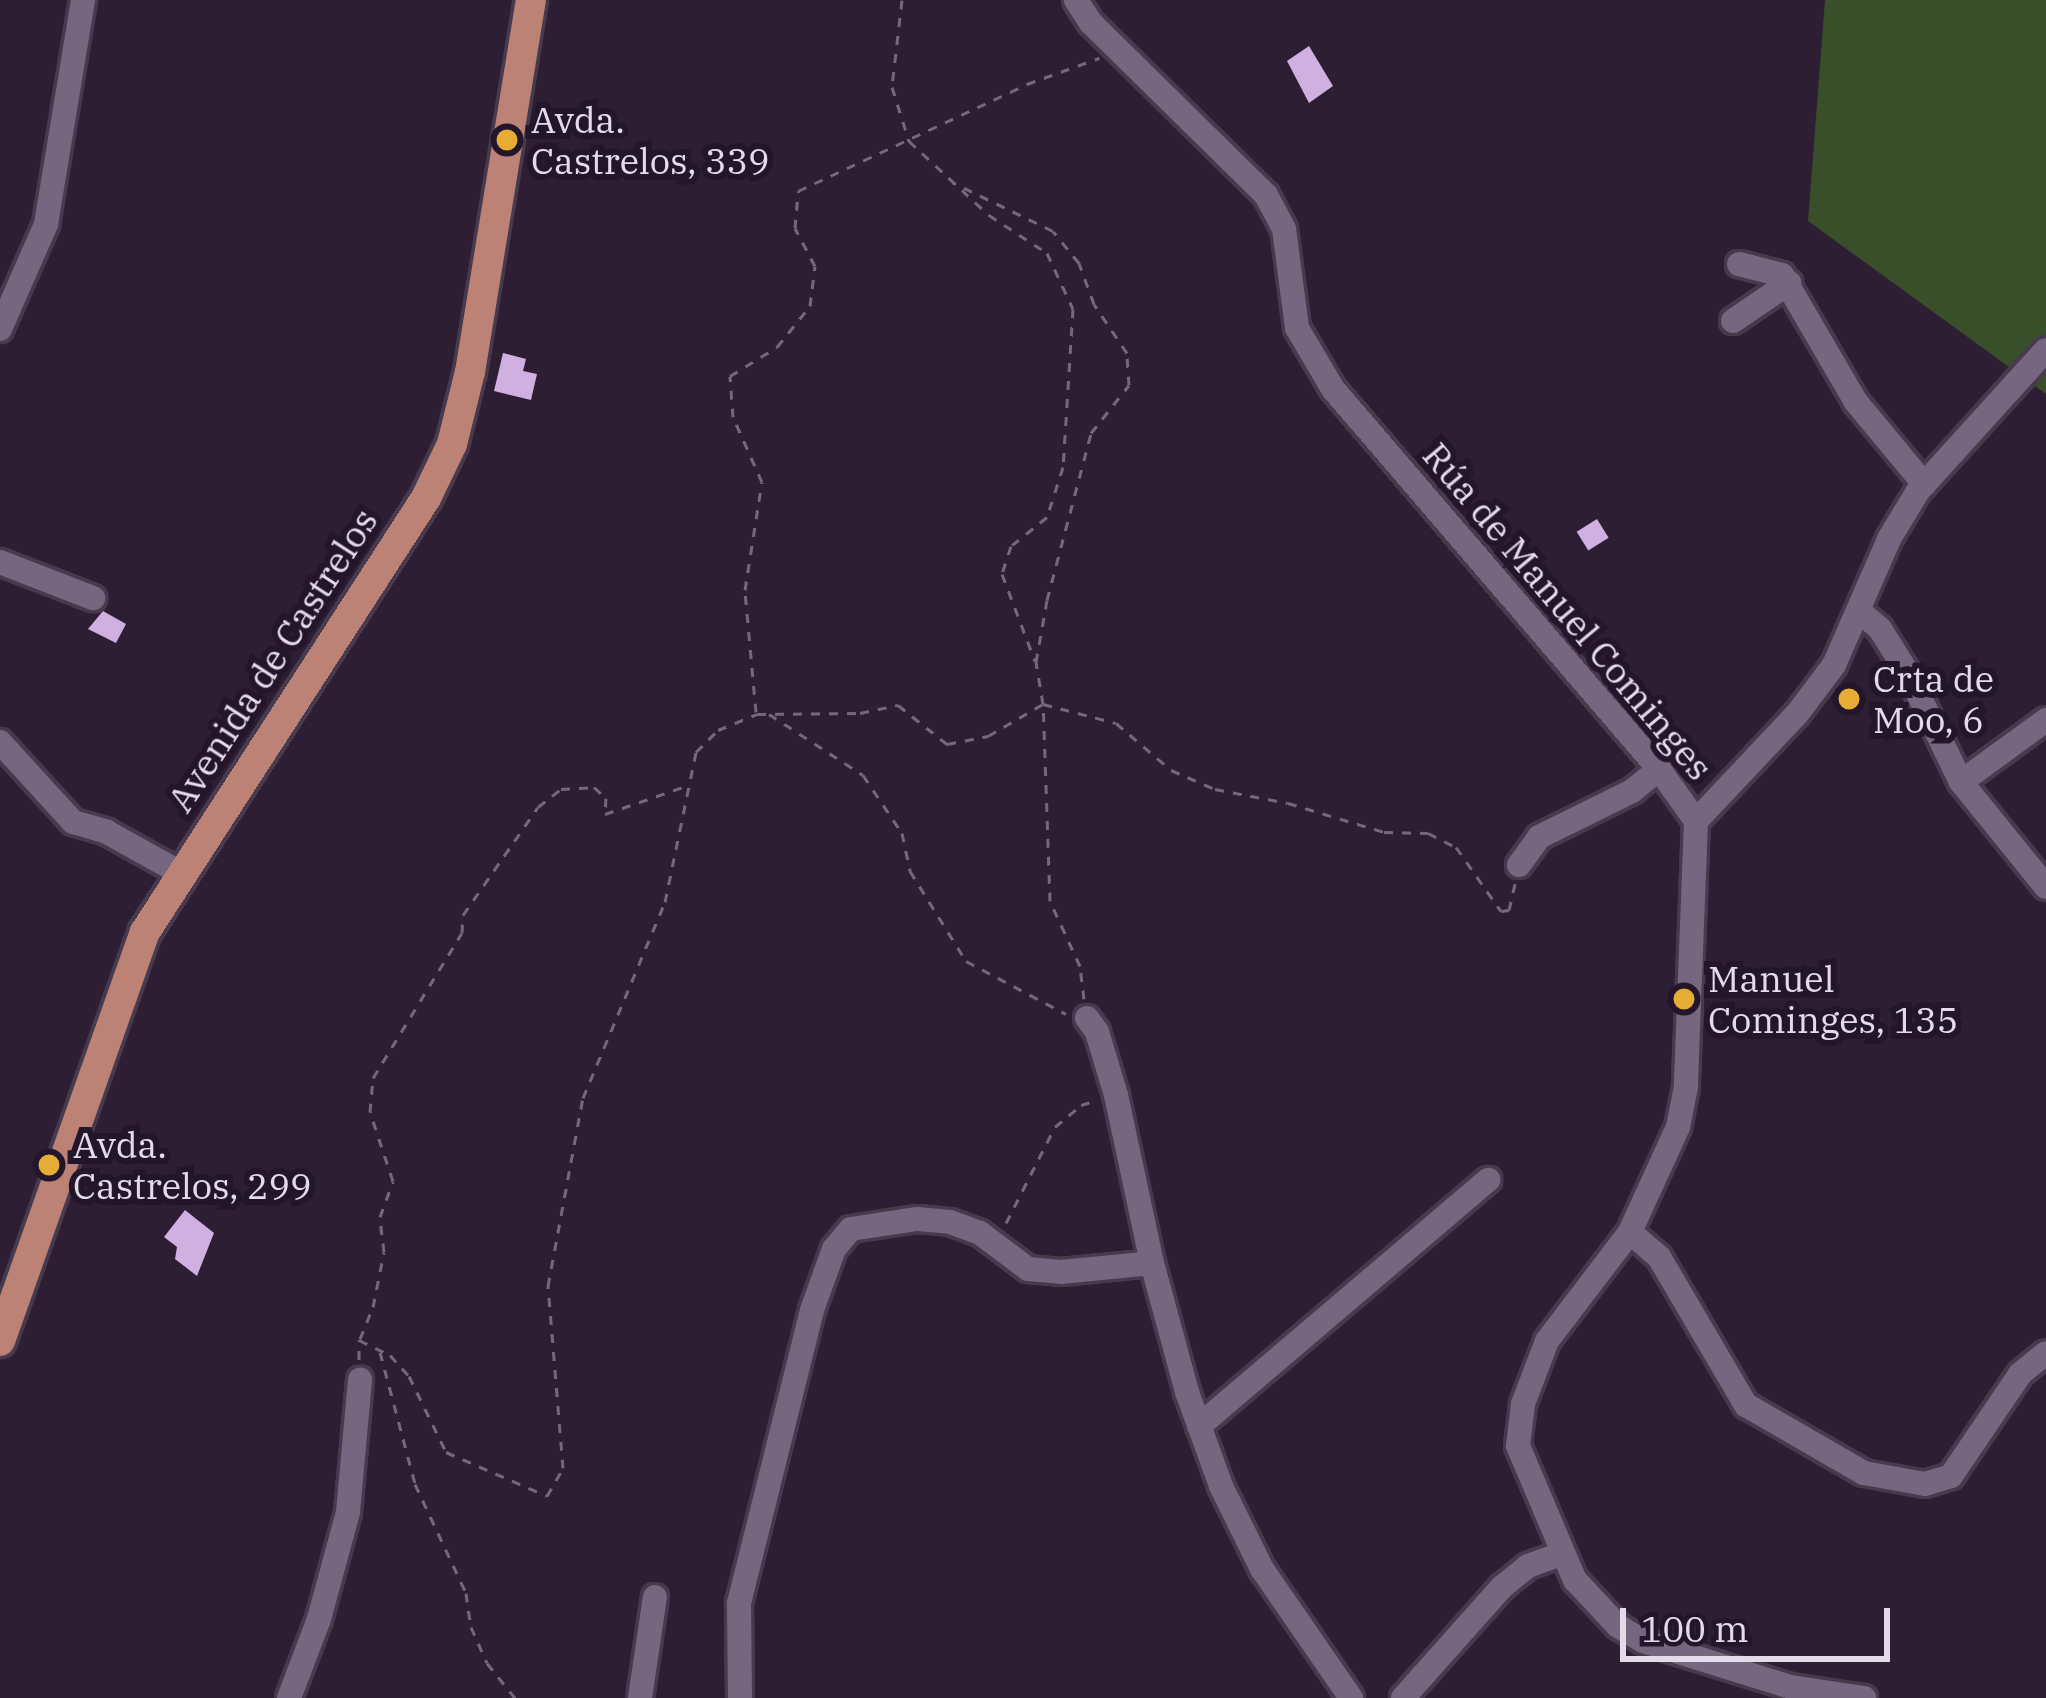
<!DOCTYPE html>
<meta charset="utf-8">
<style>
body{margin:0}
#map{position:relative;width:2046px;height:1698px;overflow:hidden;background:#2d1e34;font-family:"IBM Plex Serif",serif}
div>[style]{position:absolute}
[style*='--x']{left:calc(var(--x)*1px);top:calc(var(--y)*1px);width:calc(var(--w)*1px);rotate:calc(var(--a)*1deg)}
.green>*{inset:0;background:#394f2a}
.building>*{inset:0;background:#d0afe1;transform-origin:0 0}
.path>*{height:3px;margin-top:-1.5px;transform-origin:0;background:repeating-linear-gradient(90deg,#75687b 0 9px,transparent 0 18px)}
.roads{filter:drop-shadow(3px 0 #473a4d) drop-shadow(-3px 0 #473a4d) drop-shadow(0 3px #473a4d) drop-shadow(0 -3px #473a4d)}
.minor>*{height:24px;margin:-12px;padding:0 12px;transform-origin:12px;border-radius:12px;background:#776680}
.major>*{height:30px;margin:-15px;padding:0 15px;transform-origin:15px;border-radius:15px;background:#bc8275}
.dots>*{width:33px;height:33px;translate:-50% -50%;box-sizing:border-box;border:6px solid #23152a;border-radius:50%}
span{translate:-50% -50%;white-space:nowrap;text-align:center;line-height:1.15;-webkit-text-stroke:12px #23152a;paint-order:stroke}
.poi-label{font-size:36px;color:#e4dbea}
.left{translate:0 -50%;text-align:left}
.street-label{font-size:36px;color:#e4dbea}
.scale{position:absolute;left:1620px;top:1608px;width:270px;height:54px;box-sizing:border-box;border:6px solid #e4dbea;border-top:0;padding-left:15px;font-size:36px;line-height:42px;white-space:nowrap;color:#e4dbea;-webkit-text-stroke:9px #23152a;paint-order:stroke}
</style>
<div id="map">
<div class="green">
<div style="clip-path:polygon(1825px 0,2046px 0,2046px 394px,1808px 221px)"></div>
</div>
<div class="building">
<div style="clip-path:polygon(1309px 46px,1333px 86px,1309px 103px,1287px 61px)"></div>
<div style="clip-path:polygon(503px 353px,526px 359px,523px 371px,537px 374px,531px 400px,494px 391px)"></div>
<div style="left:1597px;top:519px;width:22px;height:24px;rotate:58deg"></div>
<div style="clip-path:polygon(103px 611px,126px 624px,116px 643px,88px 629px)"></div>
<div style="clip-path:polygon(185px 1210px,214px 1233px,197px 1276px,175px 1259px,177px 1247px,164px 1237px)"></div>
</div>
<div class="path">
<div style="--x:902;--y:0;--w:88;--a:96.6"></div>
<div style="--x:892;--y:87;--w:57;--a:72.5"></div>
<div style="--x:909;--y:141;--w:109;--a:42.8"></div>
<div style="--x:989;--y:215;--w:69;--a:33.2"></div>
<div style="--x:1047;--y:253;--w:62;--a:65.1"></div>
<div style="--x:1073;--y:309;--w:158;--a:93.6"></div>
<div style="--x:1063;--y:467;--w:52;--a:107.7"></div>
<div style="--x:1047;--y:517;--w:46;--a:141.1"></div>
<div style="--x:1011;--y:546;--w:29;--a:108"></div>
<div style="--x:1002;--y:574;--w:93;--a:69.2"></div>
<div style="--x:756;--y:712;--w:122;--a:-95.2"></div>
<div style="--x:745;--y:590;--w:109;--a:-81.1"></div>
<div style="--x:762;--y:482;--w:71;--a:-114"></div>
<div style="--x:733;--y:417;--w:41;--a:-94.2"></div>
<div style="--x:730;--y:376;--w:55;--a:-31.7"></div>
<div style="--x:777;--y:347;--w:53;--a:-51.2"></div>
<div style="--x:810;--y:306;--w:40;--a:-82.9"></div>
<div style="--x:815;--y:266;--w:43;--a:-117.8"></div>
<div style="--x:795;--y:228;--w:37;--a:-85"></div>
<div style="--x:798;--y:191;--w:253;--a:-25"></div>
<div style="--x:1027;--y:84;--w:77;--a:-19.9"></div>
<div style="--x:769;--y:714;--w:112;--a:33"></div>
<div style="--x:863;--y:775;--w:70;--a:56.1"></div>
<div style="--x:902;--y:833;--w:39;--a:78"></div>
<div style="--x:910;--y:871;--w:106;--a:58.1"></div>
<div style="--x:966;--y:961;--w:113;--a:27.9"></div>
<div style="--x:1084;--y:999;--w:33;--a:-97"></div>
<div style="--x:1080;--y:966;--w:72;--a:-114.8"></div>
<div style="--x:1050;--y:901;--w:197;--a:-92"></div>
<div style="--x:1043;--y:704;--w:75;--a:14.6"></div>
<div style="--x:1116;--y:723;--w:72;--a:40.5"></div>
<div style="--x:1171;--y:770;--w:48;--a:23.4"></div>
<div style="--x:1215;--y:789;--w:74;--a:10.9"></div>
<div style="--x:1288;--y:803;--w:100;--a:16.8"></div>
<div style="--x:1384;--y:832;--w:44;--a:1.3"></div>
<div style="--x:1428;--y:833;--w:31;--a:27"></div>
<div style="--x:1456;--y:847;--w:78;--a:54.9"></div>
<div style="--x:1501;--y:911;--w:8;--a:-7"></div>
<div style="--x:1509;--y:910;--w:27;--a:-77"></div>
<div style="--x:1006;--y:1223;--w:108;--a:-63"></div>
<div style="--x:1055;--y:1127;--w:34;--a:-40"></div>
<div style="--x:1081;--y:1105;--w:17;--a:-17"></div>
<div style="--x:360;--y:1339;--w:35;--a:-68"></div>
<div style="--x:373;--y:1307;--w:56;--a:-78.7"></div>
<div style="--x:384;--y:1252;--w:35;--a:-97"></div>
<div style="--x:380;--y:1217;--w:38;--a:-70"></div>
<div style="--x:393;--y:1181;--w:73;--a:-108.4"></div>
<div style="--x:370;--y:1112;--w:34;--a:-85"></div>
<div style="--x:373;--y:1078;--w:170;--a:-58.5"></div>
<div style="--x:462;--y:933;--w:18;--a:-87"></div>
<div style="--x:463;--y:915;--w:131;--a:-55.2"></div>
<div style="--x:538;--y:807;--w:29;--a:-38"></div>
<div style="--x:561;--y:789;--w:33;--a:-3"></div>
<div style="--x:594;--y:787;--w:16;--a:43"></div>
<div style="--x:606;--y:798;--w:16;--a:94"></div>
<div style="--x:605;--y:814;--w:86;--a:-19.1"></div>
<div style="--x:380;--y:1352;--w:137;--a:75.1"></div>
<div style="--x:415;--y:1484;--w:120;--a:64.9"></div>
<div style="--x:466;--y:1593;--w:34;--a:82"></div>
<div style="--x:471;--y:1627;--w:39;--a:66"></div>
<div style="--x:487;--y:1663;--w:45;--a:51.3"></div>
<div style="--x:359;--y:1360;--w:20;--a:-90"></div>
<div style="--x:359;--y:1340;--w:34;--a:26"></div>
<div style="--x:390;--y:1355;--w:28;--a:48"></div>
<div style="--x:409;--y:1376;--w:85;--a:64"></div>
<div style="--x:446;--y:1452;--w:110;--a:23.5"></div>
<div style="--x:547;--y:1496;--w:32;--a:-60"></div>
<div style="--x:563;--y:1468;--w:183;--a:-94.7"></div>
<div style="--x:548;--y:1286;--w:191;--a:-79.5"></div>
<div style="--x:583;--y:1098;--w:212;--a:-67.3"></div>
<div style="--x:665;--y:902;--w:153;--a:-78.3"></div>
<div style="--x:696;--y:752;--w:31;--a:-45"></div>
<div style="--x:718;--y:730;--w:42;--a:-22.3"></div>
<div style="--x:757;--y:714;--w:103;--a:-0.6"></div>
<div style="--x:860;--y:713;--w:39;--a:-12"></div>
<div style="--x:898;--y:705;--w:63;--a:38.5"></div>
<div style="--x:947;--y:744;--w:42;--a:-11"></div>
<div style="--x:988;--y:736;--w:64;--a:-30.2"></div>
<div style="--x:1043;--y:704;--w:43;--a:-99.5"></div>
<div style="--x:1036;--y:662;--w:63;--a:-79.9"></div>
<div style="--x:1047;--y:600;--w:173;--a:-75.2"></div>
<div style="--x:1091;--y:433;--w:61;--a:-51.6"></div>
<div style="--x:1129;--y:385;--w:32;--a:-94"></div>
<div style="--x:1127;--y:353;--w:59;--a:-124"></div>
<div style="--x:1094;--y:304;--w:44;--a:-110.1"></div>
<div style="--x:1079;--y:263;--w:41;--a:-129.1"></div>
<div style="--x:1053;--y:231;--w:112;--a:-154.1"></div>
</div>
<div class="roads">
<div class="minor">
<div style="--x:1076;--y:0;--w:27;--a:57"></div>
<div style="--x:1091;--y:23;--w:245;--a:44.5"></div>
<div style="--x:1266;--y:195;--w:38;--a:62"></div>
<div style="--x:1284;--y:229;--w:100;--a:82.5"></div>
<div style="--x:1297;--y:328;--w:71;--a:59.5"></div>
<div style="--x:1333;--y:389;--w:501;--a:49.37"></div>
<div style="--x:1659;--y:769;--w:64;--a:54.6"></div>
<div style="--x:1696;--y:821;--w:266;--a:92.2"></div>
<div style="--x:1686;--y:1087;--w:41;--a:101.3"></div>
<div style="--x:1678;--y:1127;--w:115;--a:114.6"></div>
<div style="--x:1630;--y:1232;--w:137;--a:127.3"></div>
<div style="--x:1547;--y:1341;--w:67;--a:110.9"></div>
<div style="--x:1523;--y:1404;--w:42;--a:96.8"></div>
<div style="--x:1518;--y:1446;--w:146;--a:67"></div>
<div style="--x:1575;--y:1580;--w:63;--a:46.9"></div>
<div style="--x:1618;--y:1626;--w:29;--a:31"></div>
<div style="--x:1643;--y:1641;--w:155;--a:17.3"></div>
<div style="--x:1791;--y:1687;--w:74;--a:8.6"></div>
<div style="--x:1739;--y:264;--w:44;--a:14.3"></div>
<div style="--x:1782;--y:275;--w:147;--a:59.8"></div>
<div style="--x:1856;--y:402;--w:107;--a:50.3"></div>
<div style="--x:1733;--y:321;--w:68;--a:-34.2"></div>
<div style="--x:0;--y:329;--w:115;--a:-66.3"></div>
<div style="--x:46;--y:224;--w:227;--a:-80.6"></div>
<div style="--x:0;--y:562;--w:100;--a:21.2"></div>
<div style="--x:1860;--y:612;--w:26;--a:40"></div>
<div style="--x:1880;--y:629;--w:54;--a:57.8"></div>
<div style="--x:1909;--y:675;--w:119;--a:64.1"></div>
<div style="--x:1961;--y:782;--w:135;--a:51"></div>
<div style="--x:0;--y:742;--w:108;--a:47.6"></div>
<div style="--x:73;--y:822;--w:35;--a:16"></div>
<div style="--x:107;--y:832;--w:82;--a:29.1"></div>
<div style="--x:1961;--y:782;--w:105;--a:-36.1"></div>
<div style="--x:1696;--y:821;--w:147;--a:-46.7"></div>
<div style="--x:1797;--y:714;--w:61;--a:-52.9"></div>
<div style="--x:1834;--y:665;--w:137;--a:-66.4"></div>
<div style="--x:1889;--y:539;--w:56;--a:-58.9"></div>
<div style="--x:1918;--y:491;--w:190;--a:-47.8"></div>
<div style="--x:1519;--y:865;--w:34;--a:-54"></div>
<div style="--x:1539;--y:837;--w:104;--a:-26.3"></div>
<div style="--x:1632;--y:791;--w:35;--a:-39"></div>
<div style="--x:1087;--y:1018;--w:17;--a:54"></div>
<div style="--x:1097;--y:1032;--w:66;--a:73.2"></div>
<div style="--x:1116;--y:1095;--w:172;--a:77.9"></div>
<div style="--x:1152;--y:1263;--w:134;--a:74.8"></div>
<div style="--x:1187;--y:1392;--w:100;--a:70.1"></div>
<div style="--x:1221;--y:1486;--w:93;--a:63.7"></div>
<div style="--x:1262;--y:1569;--w:157;--a:55.4"></div>
<div style="--x:1630;--y:1232;--w:38;--a:41"></div>
<div style="--x:1659;--y:1257;--w:172;--a:59.6"></div>
<div style="--x:1746;--y:1405;--w:136;--a:30"></div>
<div style="--x:1864;--y:1473;--w:62;--a:10.2"></div>
<div style="--x:1925;--y:1484;--w:27;--a:-17"></div>
<div style="--x:1951;--y:1476;--w:123;--a:-55.9"></div>
<div style="--x:2020;--y:1374;--w:33;--a:-39"></div>
<div style="--x:1199;--y:1426;--w:380;--a:-40.4"></div>
<div style="--x:289;--y:1698;--w:85;--a:-69.2"></div>
<div style="--x:319;--y:1619;--w:111;--a:-74.8"></div>
<div style="--x:348;--y:1512;--w:133;--a:-84.8"></div>
<div style="--x:640;--y:1698;--w:102;--a:-81.6"></div>
<div style="--x:740;--y:1698;--w:95;--a:-90.6"></div>
<div style="--x:739;--y:1603;--w:302;--a:-76"></div>
<div style="--x:812;--y:1310;--w:65;--a:-70.2"></div>
<div style="--x:834;--y:1249;--w:26;--a:-50"></div>
<div style="--x:851;--y:1229;--w:67;--a:-8.6"></div>
<div style="--x:917;--y:1219;--w:33;--a:5"></div>
<div style="--x:950;--y:1222;--w:32;--a:20"></div>
<div style="--x:980;--y:1233;--w:60;--a:36.9"></div>
<div style="--x:1028;--y:1269;--w:33;--a:5"></div>
<div style="--x:1061;--y:1272;--w:91;--a:-5.6"></div>
<div style="--x:1403;--y:1698;--w:149;--a:-48.3"></div>
<div style="--x:1502;--y:1587;--w:33;--a:-39"></div>
<div style="--x:1528;--y:1566;--w:35;--a:-20"></div>
</div>
<div class="major">
<div style="--x:0;--y:1341;--w:434;--a:-70.5"></div>
<div style="--x:145;--y:932;--w:517;--a:-57.08"></div>
<div style="--x:426;--y:498;--w:60;--a:-64.3"></div>
<div style="--x:452;--y:444;--w:74;--a:-76"></div>
<div style="--x:470;--y:372;--w:377;--a:-80.7"></div>
</div>
</div>
<div class="dots">
<div style="left:507px;top:140px;background:#e6ac36"></div>
<div style="left:1849px;top:699px;background:#e6ac36"></div>
<div style="left:1684px;top:999px;background:#e6ac36"></div>
<div style="left:49px;top:1165px;background:#e6ac36"></div>
</div>
<div class="poi-label">
<span class="left" style="left:531px;top:140px">Avda.<br>Castrelos, 339</span>
<span class="left" style="left:1873px;top:699px">Crta de<br>Moo, 6</span>
<span class="left" style="left:1708px;top:999px">Manuel<br>Cominges, 135</span>
<span class="left" style="left:73px;top:1165px">Avda.<br>Castrelos, 299</span>
</div>
<div class="street-label">
<span style="left:1568px;top:611px;rotate:50deg">Rúa de Manuel Cominges</span>
<span style="left:272px;top:660px;rotate:-57deg">Avenida de Castrelos</span>
</div>
<div class="scale">100 m</div>
</div>
